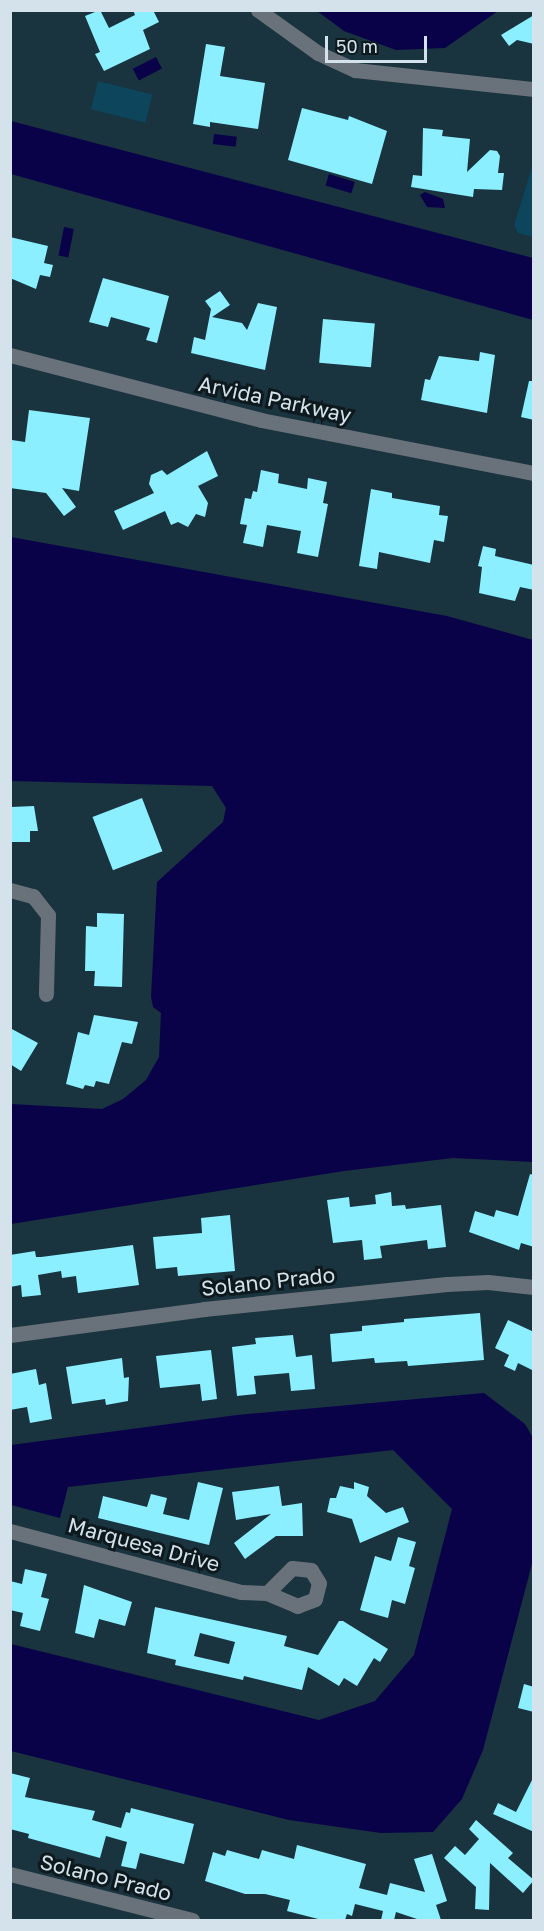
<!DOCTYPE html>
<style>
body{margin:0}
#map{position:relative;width:544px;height:1931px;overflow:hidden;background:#19333f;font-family:"Golos Text",sans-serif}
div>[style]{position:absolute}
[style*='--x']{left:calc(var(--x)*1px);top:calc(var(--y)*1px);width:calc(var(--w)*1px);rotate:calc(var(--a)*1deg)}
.green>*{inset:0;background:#0c455c;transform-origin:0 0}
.water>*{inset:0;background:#0a0249;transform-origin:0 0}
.building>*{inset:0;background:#8befff;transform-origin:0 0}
.minor>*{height:15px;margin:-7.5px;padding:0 7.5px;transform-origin:7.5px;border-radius:7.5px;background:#69717a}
span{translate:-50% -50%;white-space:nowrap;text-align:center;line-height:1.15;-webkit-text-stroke:6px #0e191e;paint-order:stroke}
.street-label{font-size:21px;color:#d4e3eb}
.frame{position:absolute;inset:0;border:12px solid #d4e3eb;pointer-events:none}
.scale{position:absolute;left:325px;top:36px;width:102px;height:27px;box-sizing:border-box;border:3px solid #d4e3eb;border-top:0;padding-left:8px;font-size:18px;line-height:21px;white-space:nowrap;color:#d4e3eb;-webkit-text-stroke:4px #0e191e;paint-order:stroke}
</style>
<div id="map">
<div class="green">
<div style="left:98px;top:81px;width:56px;height:29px;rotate:14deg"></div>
<div style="clip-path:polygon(533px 164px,533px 237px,518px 233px,514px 225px)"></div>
</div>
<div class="water">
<div style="clip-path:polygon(317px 11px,498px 11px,445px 48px,396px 50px,344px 31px)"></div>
<div style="left:156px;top:57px;width:13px;height:26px;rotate:63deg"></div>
<div style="clip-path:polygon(11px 121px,533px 258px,533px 320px,11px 174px)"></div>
<div style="left:214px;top:134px;width:23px;height:10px;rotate:7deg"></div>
<div style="left:329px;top:174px;width:27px;height:12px;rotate:17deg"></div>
<div style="clip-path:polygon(425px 192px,443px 199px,445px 208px,427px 207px,420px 195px)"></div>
<div style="left:64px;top:227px;width:10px;height:29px;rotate:11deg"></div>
<div style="clip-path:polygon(11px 537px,447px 616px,533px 640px,533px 1162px,453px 1158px,344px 1171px,11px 1224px,11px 1104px,102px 1109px,123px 1099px,146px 1080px,159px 1057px,161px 1013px,153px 1007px,151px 997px,157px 882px,223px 822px,226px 808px,212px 786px,11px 781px)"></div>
<div style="clip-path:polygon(484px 1393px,525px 1424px,533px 1438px,533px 1560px,483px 1750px,462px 1799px,433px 1832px,381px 1833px,289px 1820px,11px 1751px,11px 1644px,319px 1720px,375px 1701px,414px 1655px,452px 1509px,393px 1450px,68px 1487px,60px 1518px,11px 1505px,11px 1445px,237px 1415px)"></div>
</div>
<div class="building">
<div style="clip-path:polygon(100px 10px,109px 28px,135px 15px,133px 10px,153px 10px,159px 22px,143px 30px,150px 49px,104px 71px,95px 54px,100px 52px,85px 16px)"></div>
<div style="clip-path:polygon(534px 15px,534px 44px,517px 40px,509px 46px,501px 35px)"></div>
<div style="clip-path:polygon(206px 44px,225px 47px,220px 76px,265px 83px,258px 129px,210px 122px,210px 127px,193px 124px)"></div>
<div style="clip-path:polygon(302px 108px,348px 120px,349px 116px,387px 131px,372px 184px,288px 160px)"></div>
<div style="clip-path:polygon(423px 128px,443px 130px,442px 136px,470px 139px,467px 172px,490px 150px,497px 151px,500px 156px,498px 173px,504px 173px,502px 190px,474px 189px,473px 197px,411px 187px,413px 175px,422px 176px)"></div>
<div style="clip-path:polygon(10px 237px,48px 246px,44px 263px,53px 265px,50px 277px,40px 275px,36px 289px,10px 278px)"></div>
<div style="clip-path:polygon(103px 278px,169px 296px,157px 343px,146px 340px,150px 328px,111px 317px,108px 327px,89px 322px)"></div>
<div style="clip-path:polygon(220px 291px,230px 305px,212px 317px,242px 323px,247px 330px,258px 303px,277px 307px,265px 370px,191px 353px,194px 337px,205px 340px,211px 309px,205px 301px)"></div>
<div style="left:323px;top:319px;width:52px;height:44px;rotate:5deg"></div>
<div style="clip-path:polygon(480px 352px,495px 355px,487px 413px,421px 400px,425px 379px,430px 380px,439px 356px,479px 361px)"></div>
<div style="clip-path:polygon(529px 381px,534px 381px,534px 420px,521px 417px)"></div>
<div style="clip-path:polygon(29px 410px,90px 418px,79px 491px,62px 488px,76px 507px,64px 516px,46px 493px,10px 488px,12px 440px,25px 442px)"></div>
<div style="clip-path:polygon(207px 451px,218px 476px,198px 486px,208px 503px,205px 517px,196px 514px,188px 527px,178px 522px,171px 525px,165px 511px,123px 530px,114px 511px,154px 493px,149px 484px,151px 475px,162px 470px,167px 475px)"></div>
<div style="clip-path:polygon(261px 470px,279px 474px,278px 483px,307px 489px,308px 478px,327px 482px,323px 503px,328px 504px,318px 557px,297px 553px,301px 531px,267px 525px,263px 547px,243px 543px,247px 525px,240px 524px,245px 498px,251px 499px,253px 491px,257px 492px)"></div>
<div style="clip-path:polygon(371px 489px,392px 493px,392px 498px,440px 506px,439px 515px,448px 516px,444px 542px,434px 540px,430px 563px,379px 552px,377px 569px,359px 566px)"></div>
<div style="clip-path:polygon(483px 546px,496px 549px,495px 556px,534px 565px,534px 590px,520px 587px,515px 601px,479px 593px,482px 567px,478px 566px)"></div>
<div style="left:142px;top:798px;width:57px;height:53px;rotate:69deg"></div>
<div style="clip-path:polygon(34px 806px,38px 831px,30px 831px,30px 842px,10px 842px,11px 807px)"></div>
<div style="clip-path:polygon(97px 913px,124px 914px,122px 987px,94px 986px,95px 971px,85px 971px,86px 926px,97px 927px)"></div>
<div style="clip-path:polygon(94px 1015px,138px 1022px,132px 1044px,122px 1042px,109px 1084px,96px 1081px,94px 1087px,85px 1085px,83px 1089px,66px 1084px,78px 1032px,89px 1035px)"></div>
<div style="clip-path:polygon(10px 1028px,38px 1043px,21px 1071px,10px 1064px)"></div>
<div style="clip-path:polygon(530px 1174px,534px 1175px,534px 1247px,521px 1243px,519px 1250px,469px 1232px,475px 1211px,494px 1217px,496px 1210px,518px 1216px)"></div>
<div style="clip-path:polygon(391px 1192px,392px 1206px,405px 1205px,406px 1209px,441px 1205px,446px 1247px,428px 1249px,427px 1240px,380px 1246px,382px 1258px,364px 1260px,362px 1240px,333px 1243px,327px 1200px,349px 1197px,350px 1207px,376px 1204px,375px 1195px)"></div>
<div style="clip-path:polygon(230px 1215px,235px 1271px,178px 1276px,177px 1267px,156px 1269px,153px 1237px,202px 1233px,201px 1218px)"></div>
<div style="clip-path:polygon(133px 1245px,139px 1285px,78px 1293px,76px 1276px,62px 1278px,61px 1271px,38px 1275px,41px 1295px,22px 1297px,21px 1285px,10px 1287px,10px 1255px,35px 1251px,36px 1257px,41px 1257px)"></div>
<div style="clip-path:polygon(480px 1313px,484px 1360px,408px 1366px,407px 1361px,375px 1363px,374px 1358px,332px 1362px,330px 1334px,362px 1331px,362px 1326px,404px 1322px,404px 1319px)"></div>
<div style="clip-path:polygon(508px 1320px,534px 1332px,534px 1371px,518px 1363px,515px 1371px,504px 1366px,509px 1355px,495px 1348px)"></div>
<div style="clip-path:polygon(293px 1335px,296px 1357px,312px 1355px,315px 1389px,291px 1391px,289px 1373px,254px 1376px,256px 1394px,237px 1396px,232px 1347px,256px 1344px,255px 1338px)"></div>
<div style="clip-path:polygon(211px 1350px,217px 1399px,202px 1401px,200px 1384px,160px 1388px,156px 1356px)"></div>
<div style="clip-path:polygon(122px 1358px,124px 1378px,129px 1377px,128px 1401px,106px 1405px,105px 1399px,72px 1404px,66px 1367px)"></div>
<div style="clip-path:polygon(36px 1369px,39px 1385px,46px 1383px,52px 1419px,30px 1423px,27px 1407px,10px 1410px,10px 1374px)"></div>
<div style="clip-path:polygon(198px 1482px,223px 1488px,209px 1545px,98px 1518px,103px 1496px,147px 1507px,151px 1494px,167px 1498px,163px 1514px,189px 1520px)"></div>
<div style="clip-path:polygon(354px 1482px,369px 1487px,367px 1496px,386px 1513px,403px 1507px,409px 1522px,360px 1543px,352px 1519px,327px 1512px,330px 1498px,336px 1498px,340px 1486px,354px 1489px)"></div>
<div style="clip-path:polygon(279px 1486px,282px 1506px,302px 1503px,303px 1536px,276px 1536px,245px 1559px,234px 1543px,271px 1514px,236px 1520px,232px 1492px)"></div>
<div style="clip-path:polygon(398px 1537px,416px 1542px,409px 1566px,415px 1568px,405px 1604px,392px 1600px,388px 1618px,360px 1610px,375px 1556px,391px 1561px)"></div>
<div style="clip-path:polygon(25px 1569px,47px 1574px,41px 1597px,49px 1599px,40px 1631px,20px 1626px,23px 1613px,10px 1610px,10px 1581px,22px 1584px)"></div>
<div style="clip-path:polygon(84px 1585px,132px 1602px,125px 1626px,99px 1619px,94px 1638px,75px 1633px)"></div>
<div style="clip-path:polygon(evenodd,155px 1607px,287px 1636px,284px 1646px,318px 1655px,339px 1621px,343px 1621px,388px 1649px,380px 1662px,374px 1658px,357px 1686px,344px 1678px,339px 1686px,308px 1667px,302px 1690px,244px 1676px,243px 1680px,175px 1665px,176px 1660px,147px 1653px,155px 1607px,200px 1633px,235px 1642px,229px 1664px,194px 1656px,200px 1633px)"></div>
<div style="clip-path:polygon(524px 1684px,534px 1687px,534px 1712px,518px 1708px)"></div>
<div style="clip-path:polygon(10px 1773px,30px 1778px,25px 1797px,95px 1811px,92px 1820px,121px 1828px,126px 1812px,130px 1813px,131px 1808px,194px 1824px,184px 1864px,140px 1853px,136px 1869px,121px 1866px,127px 1842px,106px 1836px,100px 1858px,28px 1838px,29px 1834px,10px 1829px)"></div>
<div style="clip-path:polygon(534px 1776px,534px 1832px,493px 1814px,498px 1803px,516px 1812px)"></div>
<div style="clip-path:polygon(476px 1820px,513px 1853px,508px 1858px,534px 1880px,523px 1893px,490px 1863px,489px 1910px,475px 1909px,476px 1887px,444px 1858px,455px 1846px,465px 1855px,479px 1839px,469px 1829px)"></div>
<div style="clip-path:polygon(297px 1845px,366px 1864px,359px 1888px,387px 1895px,390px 1883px,425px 1892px,414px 1859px,432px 1854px,447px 1901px,436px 1905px,441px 1920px,420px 1920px,396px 1912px,394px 1920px,381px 1920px,383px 1911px,355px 1904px,352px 1916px,347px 1914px,345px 1920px,322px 1920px,287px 1911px,290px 1900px,265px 1894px,245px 1894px,205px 1881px,213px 1852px,225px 1856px,227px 1850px,259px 1859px,262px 1850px,294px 1859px)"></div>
</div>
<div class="minor">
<div style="--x:258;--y:10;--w:74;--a:35.6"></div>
<div style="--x:318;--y:53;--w:41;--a:24.7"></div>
<div style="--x:355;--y:70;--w:180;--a:6.1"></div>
<div style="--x:10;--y:355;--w:259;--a:14.5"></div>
<div style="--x:261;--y:420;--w:278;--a:11"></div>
<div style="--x:10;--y:890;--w:24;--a:15"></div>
<div style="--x:33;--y:896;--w:24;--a:52"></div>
<div style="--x:48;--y:915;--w:79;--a:91.5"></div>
<div style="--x:10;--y:1335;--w:196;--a:-7.6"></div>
<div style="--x:204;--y:1309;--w:244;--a:-5.9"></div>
<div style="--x:447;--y:1284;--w:41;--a:-2.8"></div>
<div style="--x:488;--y:1282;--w:46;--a:6.2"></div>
<div style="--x:10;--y:1531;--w:239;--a:14.8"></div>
<div style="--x:241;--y:1592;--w:26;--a:2"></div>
<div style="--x:267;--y:1593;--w:33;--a:23"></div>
<div style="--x:297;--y:1606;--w:19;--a:-21"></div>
<div style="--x:315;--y:1599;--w:16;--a:-76"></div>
<div style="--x:319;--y:1583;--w:15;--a:-122"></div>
<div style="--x:311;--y:1570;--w:19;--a:-174"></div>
<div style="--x:292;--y:1568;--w:35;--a:135"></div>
<div style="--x:10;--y:1874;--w:188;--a:14.2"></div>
</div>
<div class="street-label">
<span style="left:275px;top:399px;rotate:12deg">Arvida Parkway</span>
<span style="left:268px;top:1281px;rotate:-6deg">Solano Prado</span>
<span style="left:144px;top:1544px;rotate:15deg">Marquesa Drive</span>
<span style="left:106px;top:1877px;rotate:14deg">Solano Prado</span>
</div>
<div class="frame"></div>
<div class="scale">50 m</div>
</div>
